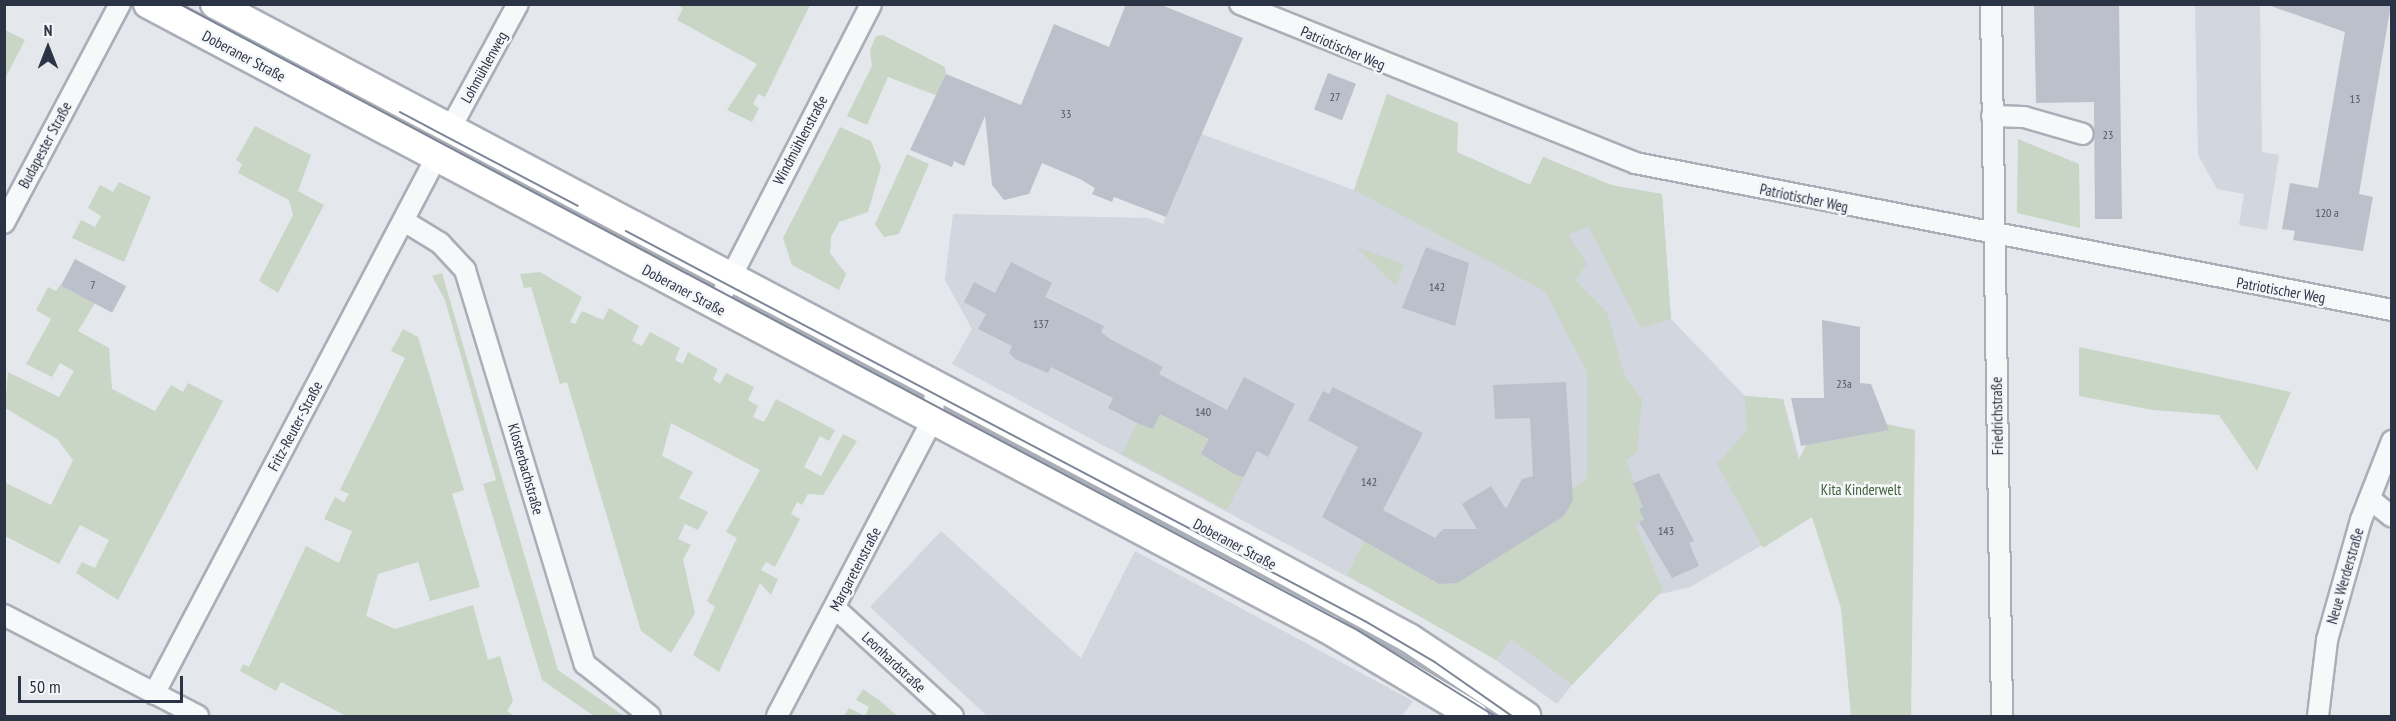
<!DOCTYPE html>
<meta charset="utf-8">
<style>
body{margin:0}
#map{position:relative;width:2396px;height:721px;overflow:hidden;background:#e4e7ec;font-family:"PT Sans Narrow",sans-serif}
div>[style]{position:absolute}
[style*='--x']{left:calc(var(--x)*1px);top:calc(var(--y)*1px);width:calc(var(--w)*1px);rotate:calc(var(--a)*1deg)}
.built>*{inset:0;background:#d2d6de}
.green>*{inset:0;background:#c9d6c5}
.building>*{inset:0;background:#bbc0ca;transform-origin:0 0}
.roads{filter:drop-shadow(2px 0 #a9aeb7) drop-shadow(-2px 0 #a9aeb7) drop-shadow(0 2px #a9aeb7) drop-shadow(0 -2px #a9aeb7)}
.street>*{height:20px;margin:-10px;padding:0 10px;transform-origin:10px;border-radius:10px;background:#f7f8fa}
.secondary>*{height:28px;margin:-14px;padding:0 14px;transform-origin:14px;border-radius:14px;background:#fff}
.tram>*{height:1.5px;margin:-0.75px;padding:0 0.75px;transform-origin:0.75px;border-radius:0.75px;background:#7d8696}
span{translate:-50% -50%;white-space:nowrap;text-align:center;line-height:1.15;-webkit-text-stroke:5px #f4f6f9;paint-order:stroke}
.number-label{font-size:12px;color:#4f5766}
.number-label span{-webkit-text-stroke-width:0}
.street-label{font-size:15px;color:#2b3445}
.park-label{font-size:15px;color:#3f6138}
.frame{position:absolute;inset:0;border:6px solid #2b3445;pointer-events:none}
.north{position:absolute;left:18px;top:18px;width:60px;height:60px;-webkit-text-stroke:4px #f4f6f9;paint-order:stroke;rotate:0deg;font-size:16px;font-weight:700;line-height:24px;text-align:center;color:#2b3445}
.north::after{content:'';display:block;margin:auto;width:21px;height:27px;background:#2b3445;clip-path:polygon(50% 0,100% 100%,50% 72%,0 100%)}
.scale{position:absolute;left:18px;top:676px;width:165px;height:27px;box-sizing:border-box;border:3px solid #2b3445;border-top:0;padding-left:8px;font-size:18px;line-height:21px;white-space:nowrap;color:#2b3445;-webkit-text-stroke:4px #f4f6f9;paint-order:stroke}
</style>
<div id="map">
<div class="built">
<div style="clip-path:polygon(2195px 5px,2260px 5px,2262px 152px,2279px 155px,2267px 230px,2239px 225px,2244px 194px,2217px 189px,2198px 155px)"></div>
<div style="clip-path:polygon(1387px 94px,1458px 123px,1457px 152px,1530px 185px,1543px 157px,1611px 185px,1662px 194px,1671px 319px,1745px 396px,1783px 399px,1815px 514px,1690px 587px,1639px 599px,1557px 704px,1478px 647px,952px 364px,972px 329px,945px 280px,953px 214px,1148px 218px,1163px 224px,1199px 133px,1354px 190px)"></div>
<div style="clip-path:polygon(941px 531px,1081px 658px,1135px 551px,1413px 701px,1402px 716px,987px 716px,870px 607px)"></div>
</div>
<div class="green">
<div style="clip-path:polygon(677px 5px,810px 5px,765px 97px,758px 94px,753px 104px,759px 108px,752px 122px,727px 110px,757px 64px,677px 20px,683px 8px)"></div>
<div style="clip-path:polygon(5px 30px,25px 40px,5px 79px)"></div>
<div style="clip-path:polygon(883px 35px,945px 67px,946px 74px,938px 96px,888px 77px,867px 125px,847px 116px,872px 66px,870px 50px,876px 36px)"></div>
<div style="clip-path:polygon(1387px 94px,1458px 123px,1457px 152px,1530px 185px,1543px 157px,1611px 185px,1662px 194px,1671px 319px,1641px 328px,1588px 226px,1568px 235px,1587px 264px,1575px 280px,1607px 312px,1625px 377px,1642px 399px,1637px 452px,1626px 460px,1643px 507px,1644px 520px,1635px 524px,1663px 590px,1572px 685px,1511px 639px,1496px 660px,1347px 575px,1364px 541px,1439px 584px,1457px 583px,1463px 571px,1587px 478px,1587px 372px,1545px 291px,1354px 190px)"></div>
<div style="clip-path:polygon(255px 126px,311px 155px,298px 191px,324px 205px,278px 293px,259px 281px,293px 215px,289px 200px,238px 173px,242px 164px,236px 160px)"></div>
<div style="clip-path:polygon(840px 127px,871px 141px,881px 167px,868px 212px,839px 222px,831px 237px,830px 253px,846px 274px,839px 290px,792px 265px,783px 238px)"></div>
<div style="clip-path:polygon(2018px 139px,2079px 164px,2080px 228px,2017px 213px)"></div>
<div style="clip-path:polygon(907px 154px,929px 164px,899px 234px,884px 237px,875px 224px)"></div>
<div style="clip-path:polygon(119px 182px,151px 197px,124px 262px,72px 238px,81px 220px,95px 227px,101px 216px,88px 208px,100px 185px,113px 192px)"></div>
<div style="clip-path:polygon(1356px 247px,1404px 264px,1396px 286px)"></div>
<div style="clip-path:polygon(540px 272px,582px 297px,570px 322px,575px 324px,582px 311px,603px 320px,609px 308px,639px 326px,632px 341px,642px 346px,650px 332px,680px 348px,675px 360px,683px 364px,688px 352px,718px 369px,713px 379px,720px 384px,726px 373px,754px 387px,748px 400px,758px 406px,753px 417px,764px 422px,776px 399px,835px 430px,829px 441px,820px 436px,804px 467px,821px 476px,843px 434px,857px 441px,823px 495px,808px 494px,802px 505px,797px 502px,791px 514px,800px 519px,775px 567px,766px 562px,761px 570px,778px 579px,771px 595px,760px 583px,719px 672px,693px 655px,715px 607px,707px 601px,737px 538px,726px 532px,760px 470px,671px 423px,662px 456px,693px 472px,679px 498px,708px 512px,698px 530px,685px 524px,678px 539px,691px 545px,683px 559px,695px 613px,671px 653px,641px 631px,567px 382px,560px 384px,531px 287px,524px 288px,520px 274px)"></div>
<div style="clip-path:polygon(442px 273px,558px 670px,624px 716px,594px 716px,542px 680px,483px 484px,496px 480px,445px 300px,432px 276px)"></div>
<div style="clip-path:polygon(60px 285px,95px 303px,78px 331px,109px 348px,112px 389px,155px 411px,171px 385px,183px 392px,188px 383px,223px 401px,118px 600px,76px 573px,82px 562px,95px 568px,109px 540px,80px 525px,59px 564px,5px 536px,4px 482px,51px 505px,73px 460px,57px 439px,5px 408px,8px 372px,59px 397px,74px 371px,60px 363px,52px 377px,26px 364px,51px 319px,36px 310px,48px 287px,56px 291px)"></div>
<div style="clip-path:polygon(403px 329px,418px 337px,464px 490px,452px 494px,480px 587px,430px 601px,418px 562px,378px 574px,366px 616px,395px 629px,473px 605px,488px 660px,500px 656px,513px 701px,507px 711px,514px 716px,346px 716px,281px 682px,276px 691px,240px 671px,243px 664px,249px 667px,306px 546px,339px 563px,352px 531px,324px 519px,335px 497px,344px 502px,349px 494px,340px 490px,405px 358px,391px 351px)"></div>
<div style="clip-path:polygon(2079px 347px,2291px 392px,2257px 471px,2219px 415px,2153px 410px,2079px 396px)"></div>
<div style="clip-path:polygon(1745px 396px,1783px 399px,1798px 461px,1806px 445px,1888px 430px,1886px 424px,1915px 430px,1911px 716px,1851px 716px,1841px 608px,1812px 517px,1763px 548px,1717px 464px,1747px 430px)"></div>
<div style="clip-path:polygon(1160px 414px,1209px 439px,1201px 454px,1244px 477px,1227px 510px,1122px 454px,1138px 421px,1152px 429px)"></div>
<div style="clip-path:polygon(863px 689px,879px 700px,896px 715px,895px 716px,844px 716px,849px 708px,865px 716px,869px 707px,856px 700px)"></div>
</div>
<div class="building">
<div style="clip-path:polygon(1126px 4px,1159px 4px,1243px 38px,1166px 217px,1114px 197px,1112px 202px,1092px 194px,1095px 188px,1080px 179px,1042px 163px,1029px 194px,1004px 200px,992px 185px,985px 116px,964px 166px,954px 161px,952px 167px,910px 150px,946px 74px,1021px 105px,1054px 24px,1109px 47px)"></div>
<div style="clip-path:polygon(2034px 4px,2119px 4px,2122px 219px,2095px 219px,2094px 102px,2036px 103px)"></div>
<div style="clip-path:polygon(2265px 4px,2391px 4px,2359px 194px,2373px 197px,2363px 251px,2293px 240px,2295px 231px,2282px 229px,2290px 183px,2318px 188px,2345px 32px)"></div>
<div style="left:1328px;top:73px;width:30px;height:39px;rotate:21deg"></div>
<div style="clip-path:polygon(1426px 247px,1469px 263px,1455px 326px,1402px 308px)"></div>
<div style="left:75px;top:259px;width:58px;height:30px;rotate:28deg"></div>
<div style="clip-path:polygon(1011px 262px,1052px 283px,1045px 297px,1104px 326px,1101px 332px,1110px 339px,1163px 367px,1159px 374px,1227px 410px,1244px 377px,1295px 404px,1268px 457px,1257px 451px,1244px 477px,1236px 475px,1201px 454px,1209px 439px,1160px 414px,1153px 429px,1137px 423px,1108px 408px,1113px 398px,1051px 367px,1048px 373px,1015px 359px,1009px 353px,1012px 346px,978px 329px,986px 314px,964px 302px,974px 282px,995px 293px)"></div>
<div style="clip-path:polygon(1822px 320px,1860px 327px,1860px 383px,1871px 384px,1889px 430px,1801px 446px,1791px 398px,1824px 398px)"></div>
<div style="clip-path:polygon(1566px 382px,1573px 500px,1564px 516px,1457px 583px,1439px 584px,1322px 517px,1358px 447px,1308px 420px,1323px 391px,1329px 394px,1333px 387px,1423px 433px,1383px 510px,1435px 538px,1443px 529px,1477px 529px,1462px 504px,1491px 486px,1506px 509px,1522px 479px,1533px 476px,1530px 418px,1495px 419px,1493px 385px)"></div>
<div style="clip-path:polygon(1659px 473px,1694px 541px,1689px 543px,1699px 566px,1672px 578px,1639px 522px,1644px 520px,1639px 509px,1643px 507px,1633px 483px)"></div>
</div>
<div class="roads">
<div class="street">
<div style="--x:1240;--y:4;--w:426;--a:21.9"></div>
<div style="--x:1635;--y:163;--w:771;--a:10.99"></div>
<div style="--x:1991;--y:4;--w:712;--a:89.11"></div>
<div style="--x:1992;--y:116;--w:32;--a:2"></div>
<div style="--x:2024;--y:117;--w:61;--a:16.1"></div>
<div style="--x:450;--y:129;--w:142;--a:-61.5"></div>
<div style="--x:404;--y:221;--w:42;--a:31.4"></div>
<div style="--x:440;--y:243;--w:37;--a:47"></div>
<div style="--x:465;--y:270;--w:412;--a:73.1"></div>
<div style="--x:585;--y:664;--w:83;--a:38.7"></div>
<div style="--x:4;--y:223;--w:248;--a:-62.1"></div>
<div style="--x:716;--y:306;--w:339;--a:-62.8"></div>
<div style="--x:2370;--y:499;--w:28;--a:39"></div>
<div style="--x:835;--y:608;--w:160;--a:42.5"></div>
<div style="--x:4;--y:615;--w:219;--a:27.5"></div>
<div style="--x:154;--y:694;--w:606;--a:-62.25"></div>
<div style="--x:777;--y:716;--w:333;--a:-62.3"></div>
<div style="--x:932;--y:421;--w:36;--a:-84"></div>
<div style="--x:2318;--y:716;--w:77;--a:-83.2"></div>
<div style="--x:2327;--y:640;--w:125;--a:-74.2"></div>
<div style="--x:2361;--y:520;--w:85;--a:-68.6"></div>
</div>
<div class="secondary">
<div style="--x:148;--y:4;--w:1335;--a:27.91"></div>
<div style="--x:1328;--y:629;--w:170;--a:30.8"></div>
<div style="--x:215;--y:4;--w:1159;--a:27.87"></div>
<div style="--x:1240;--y:546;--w:192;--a:28.6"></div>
<div style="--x:1409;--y:638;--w:141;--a:33.7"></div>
</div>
</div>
<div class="tram">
<div style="--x:180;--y:4;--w:1335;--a:28"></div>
<div style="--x:1359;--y:631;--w:160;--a:32"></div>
<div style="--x:400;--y:112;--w:201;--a:27.8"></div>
<div style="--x:626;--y:231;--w:836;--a:27.82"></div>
<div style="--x:1365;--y:621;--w:81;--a:30.4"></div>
<div style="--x:1435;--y:662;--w:94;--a:35"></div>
</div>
<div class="number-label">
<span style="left:1335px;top:97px">27</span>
<span style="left:2355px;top:99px">13</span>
<span style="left:1066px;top:114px">33</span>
<span style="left:2108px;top:135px">23</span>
<span style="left:2327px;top:213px">120 a</span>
<span style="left:93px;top:285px">7</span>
<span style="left:1437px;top:287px">142</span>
<span style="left:1041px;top:324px">137</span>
<span style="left:1844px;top:384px">23a</span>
<span style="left:1203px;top:412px">140</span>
<span style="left:1369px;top:482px">142</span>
<span style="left:1666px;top:531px">143</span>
</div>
<div class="street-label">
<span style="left:1343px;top:48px;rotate:23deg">Patriotischer Weg</span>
<span style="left:244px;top:56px;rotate:28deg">Doberaner Straße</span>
<span style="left:484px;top:67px;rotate:-61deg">Lohmühlenweg</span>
<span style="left:800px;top:140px;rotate:-62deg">Windmühlenstraße</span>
<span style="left:45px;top:145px;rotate:-62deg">Budapester Straße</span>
<span style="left:1804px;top:198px;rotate:12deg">Patriotischer Weg</span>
<span style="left:684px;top:290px;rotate:28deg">Doberaner Straße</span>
<span style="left:2281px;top:290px;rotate:10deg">Patriotischer Weg</span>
<span style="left:1997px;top:416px;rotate:-91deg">Friedrichstraße</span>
<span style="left:295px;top:426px;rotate:-62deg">Fritz-Reuter-Straße</span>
<span style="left:526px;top:469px;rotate:74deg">Klosterbachstraße</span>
<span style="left:1235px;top:544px;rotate:28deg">Doberaner Straße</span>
<span style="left:855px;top:569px;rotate:-62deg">Margaretenstraße</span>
<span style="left:2345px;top:576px;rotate:-74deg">Neue Werderstraße</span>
<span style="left:894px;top:662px;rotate:43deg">Leonhardstraße</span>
</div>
<div class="park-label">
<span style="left:1861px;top:490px">Kita Kinderwelt</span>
</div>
<div class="frame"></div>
<div class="north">N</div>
<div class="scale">50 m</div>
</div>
